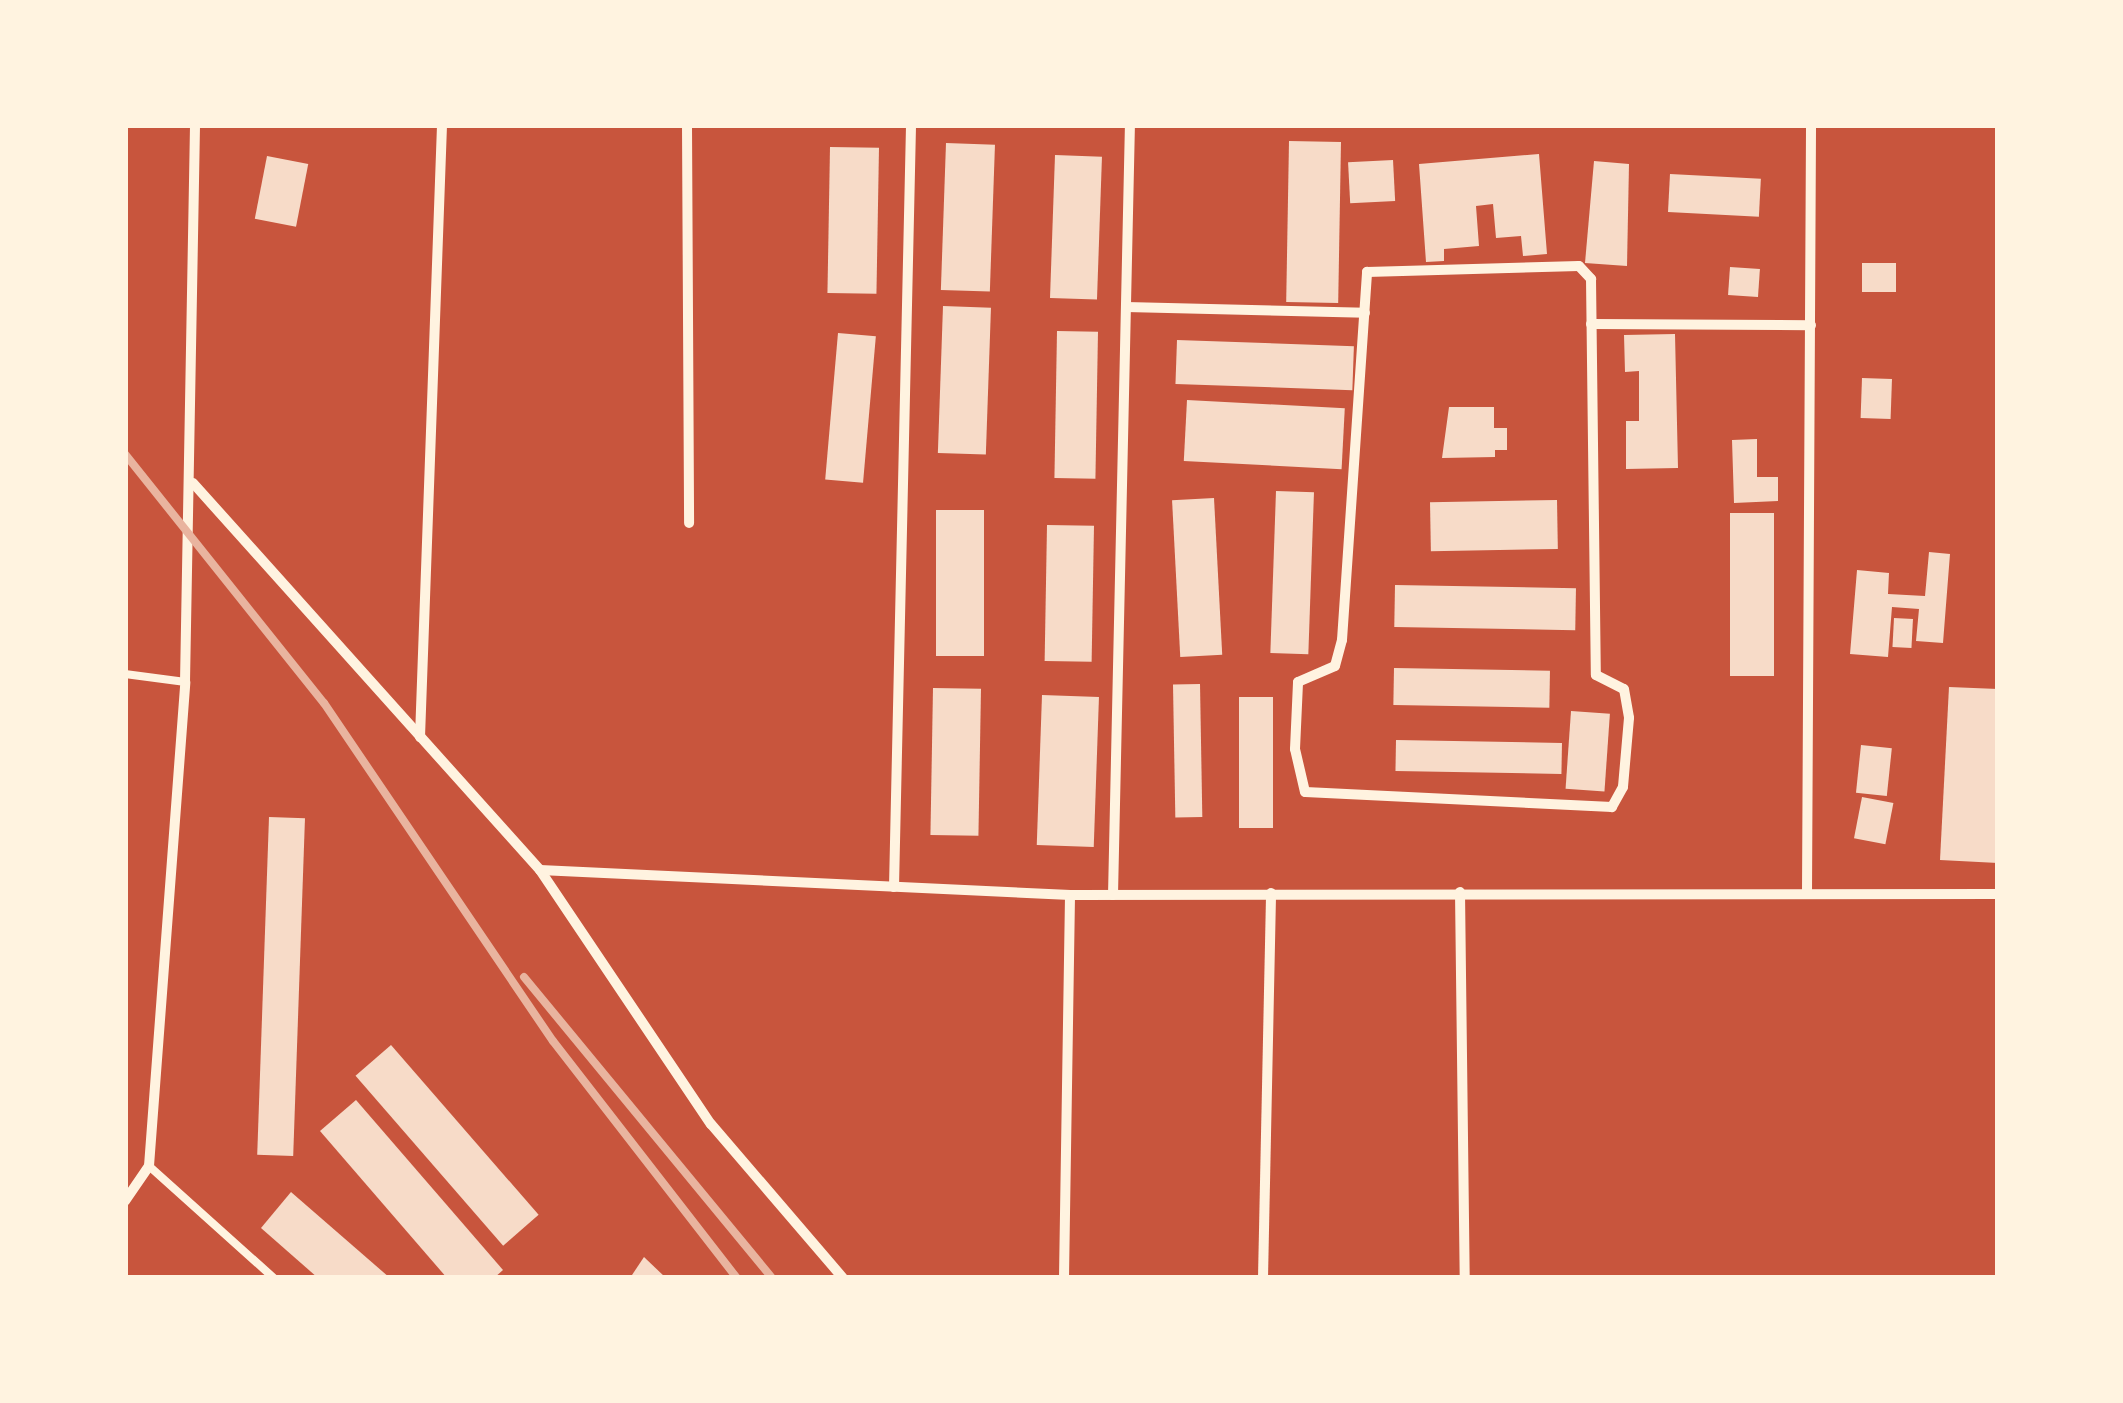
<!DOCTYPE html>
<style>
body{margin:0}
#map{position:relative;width:2123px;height:1403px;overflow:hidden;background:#c8553d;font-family:"Public Sans",sans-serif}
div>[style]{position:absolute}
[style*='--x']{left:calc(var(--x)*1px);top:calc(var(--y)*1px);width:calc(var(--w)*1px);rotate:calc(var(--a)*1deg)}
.building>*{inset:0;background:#f7dbc8;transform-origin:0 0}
.service>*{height:8px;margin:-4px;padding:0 4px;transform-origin:4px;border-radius:4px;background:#fff3e0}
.minor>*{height:10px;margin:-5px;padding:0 5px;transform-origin:5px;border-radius:5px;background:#fff3e0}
.rail>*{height:8px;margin:-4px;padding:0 4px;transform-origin:4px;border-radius:4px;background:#e9b49f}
span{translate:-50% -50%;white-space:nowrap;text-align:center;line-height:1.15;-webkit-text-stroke:9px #fff3e0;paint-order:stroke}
.frame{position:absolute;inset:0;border:128px solid #fff3e0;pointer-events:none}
</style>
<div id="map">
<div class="building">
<div style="left:1289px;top:141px;width:52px;height:161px;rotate:1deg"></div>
<div style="left:946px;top:143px;width:49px;height:147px;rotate:2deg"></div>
<div style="left:830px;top:147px;width:49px;height:146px;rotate:1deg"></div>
<div style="clip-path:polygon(1539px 154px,1547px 254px,1523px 256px,1521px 236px,1496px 238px,1493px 204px,1476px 206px,1479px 246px,1444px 249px,1444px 261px,1426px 262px,1419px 164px)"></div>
<div style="left:1055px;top:155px;width:47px;height:143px;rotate:2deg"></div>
<div style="left:267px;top:156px;width:42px;height:64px;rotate:11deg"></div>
<div style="left:1393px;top:160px;width:41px;height:45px;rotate:87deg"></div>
<div style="clip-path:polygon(1594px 161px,1629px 164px,1627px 266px,1585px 263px)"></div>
<div style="left:1670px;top:174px;width:91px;height:38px;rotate:3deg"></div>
<div style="left:1862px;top:263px;width:34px;height:29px"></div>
<div style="left:1730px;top:267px;width:30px;height:28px;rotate:4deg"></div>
<div style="left:943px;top:306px;width:48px;height:147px;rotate:2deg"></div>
<div style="left:1057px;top:331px;width:41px;height:147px;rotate:1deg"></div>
<div style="left:838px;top:333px;width:38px;height:147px;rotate:5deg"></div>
<div style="clip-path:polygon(1675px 334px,1678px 468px,1626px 469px,1626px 421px,1639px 421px,1639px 371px,1625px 372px,1624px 335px)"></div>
<div style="left:1177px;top:340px;width:177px;height:44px;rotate:2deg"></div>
<div style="left:1862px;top:378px;width:30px;height:40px;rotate:2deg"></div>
<div style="left:1187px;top:400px;width:158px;height:61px;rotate:3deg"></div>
<div style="clip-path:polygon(1449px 407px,1494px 407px,1494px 428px,1507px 428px,1507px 450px,1495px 450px,1495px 457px,1442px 458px)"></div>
<div style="clip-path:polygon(1757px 439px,1757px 477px,1778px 477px,1778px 501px,1734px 503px,1732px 440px)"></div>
<div style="left:1276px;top:491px;width:38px;height:162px;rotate:2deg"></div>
<div style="left:1214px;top:498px;width:157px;height:42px;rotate:87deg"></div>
<div style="left:1557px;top:500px;width:49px;height:127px;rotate:89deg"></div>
<div style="left:936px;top:510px;width:48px;height:146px"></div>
<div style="left:1730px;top:513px;width:44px;height:163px"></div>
<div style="left:1047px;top:525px;width:47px;height:136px;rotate:1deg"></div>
<div style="clip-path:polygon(1929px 552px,1950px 554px,1943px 643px,1916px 641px,1919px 609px,1892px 607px,1888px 657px,1850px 654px,1857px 570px,1889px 573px,1888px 594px,1925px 596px)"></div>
<div style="left:1395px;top:585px;width:181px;height:42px;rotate:1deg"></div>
<div style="left:1894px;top:618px;width:19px;height:29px;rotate:3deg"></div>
<div style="left:1394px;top:668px;width:156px;height:37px;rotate:1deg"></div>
<div style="left:1200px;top:684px;width:133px;height:27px;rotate:89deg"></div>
<div style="clip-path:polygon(1949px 687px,1998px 689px,1998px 863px,1940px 860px)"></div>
<div style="left:933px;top:688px;width:48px;height:147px;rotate:1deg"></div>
<div style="left:1042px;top:695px;width:57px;height:150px;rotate:2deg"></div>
<div style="left:1239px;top:697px;width:34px;height:131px"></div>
<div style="left:1571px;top:711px;width:39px;height:78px;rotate:4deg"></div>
<div style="left:1396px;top:740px;width:166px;height:31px;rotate:1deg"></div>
<div style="left:1861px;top:745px;width:31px;height:48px;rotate:6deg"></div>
<div style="left:1862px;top:797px;width:32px;height:42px;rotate:11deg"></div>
<div style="left:269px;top:817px;width:36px;height:338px;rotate:2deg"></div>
<div style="left:391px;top:1045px;width:225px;height:47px;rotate:49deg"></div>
<div style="clip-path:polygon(356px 1100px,503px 1270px,494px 1278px,447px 1278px,320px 1131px)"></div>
<div style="clip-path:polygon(291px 1192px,390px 1278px,318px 1278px,261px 1228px)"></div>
<div style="clip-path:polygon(644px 1257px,666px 1278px,630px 1278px)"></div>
</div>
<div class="service">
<div style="--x:125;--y:674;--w:61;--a:7.6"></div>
<div style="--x:149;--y:1166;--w:168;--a:41.9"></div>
</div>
<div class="minor">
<div style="--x:687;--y:125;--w:398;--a:89.7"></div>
<div style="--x:1579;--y:266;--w:18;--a:47"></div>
<div style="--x:1591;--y:279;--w:396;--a:89.3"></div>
<div style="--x:1596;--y:675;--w:31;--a:27"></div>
<div style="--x:1624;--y:689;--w:29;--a:80"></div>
<div style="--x:1629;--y:718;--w:69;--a:95"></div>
<div style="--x:1623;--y:787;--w:23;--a:119"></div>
<div style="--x:1612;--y:807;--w:307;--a:-177.2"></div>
<div style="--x:1305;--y:792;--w:44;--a:-103.1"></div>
<div style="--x:1295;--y:749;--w:67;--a:-87.4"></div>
<div style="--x:1298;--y:682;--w:40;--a:-23.4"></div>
<div style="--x:1335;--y:666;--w:27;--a:-75"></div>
<div style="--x:1342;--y:640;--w:369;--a:-86.1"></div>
<div style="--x:1367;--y:272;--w:212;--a:-1.6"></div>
<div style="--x:1126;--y:307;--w:239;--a:1.4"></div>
<div style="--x:1591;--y:324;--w:220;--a:0.3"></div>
<div style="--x:193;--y:483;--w:520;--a:48.12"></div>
<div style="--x:540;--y:870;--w:306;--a:56.1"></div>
<div style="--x:711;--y:1124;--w:203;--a:49.4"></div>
<div style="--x:420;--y:737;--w:612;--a:-87.94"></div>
<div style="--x:540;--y:870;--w:531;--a:2.7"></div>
<div style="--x:1070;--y:895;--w:928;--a:-0.06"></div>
<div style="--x:894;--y:887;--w:762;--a:-88.72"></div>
<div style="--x:1460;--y:892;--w:386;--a:89.3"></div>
<div style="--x:1807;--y:893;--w:768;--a:-89.7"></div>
<div style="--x:1113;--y:895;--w:770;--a:-88.74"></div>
<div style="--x:125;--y:1201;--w:42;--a:-55.6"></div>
<div style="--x:149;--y:1166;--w:485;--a:-85.7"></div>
<div style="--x:185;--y:682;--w:557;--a:-88.97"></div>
<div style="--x:1064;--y:1278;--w:383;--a:-89.1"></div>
<div style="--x:1263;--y:1278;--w:385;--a:-88.8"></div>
</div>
<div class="rail">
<div style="--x:125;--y:454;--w:319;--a:51.4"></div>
<div style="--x:324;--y:703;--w:408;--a:55.9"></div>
<div style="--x:553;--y:1041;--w:300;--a:52.2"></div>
<div style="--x:524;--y:977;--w:390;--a:50.5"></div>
</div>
<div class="frame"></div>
</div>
